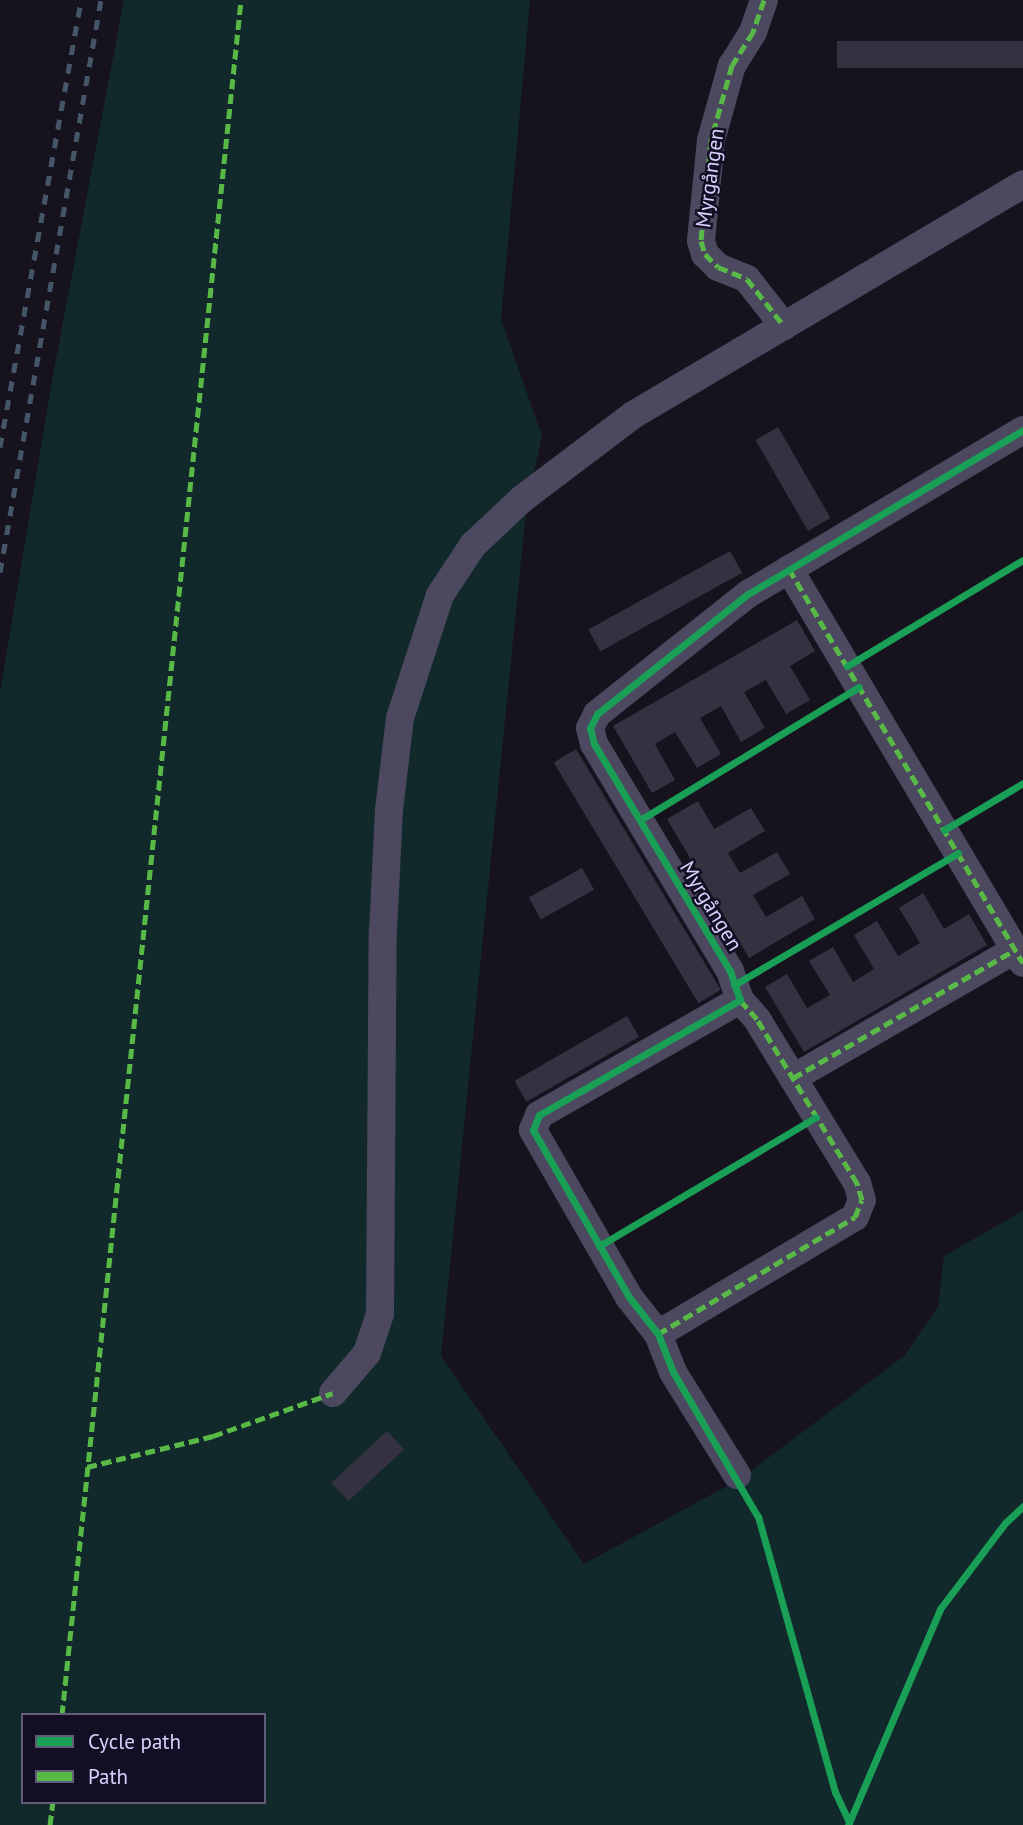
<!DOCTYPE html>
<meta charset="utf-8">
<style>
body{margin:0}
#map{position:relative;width:1023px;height:1825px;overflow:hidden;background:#16131e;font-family:"PT Sans",sans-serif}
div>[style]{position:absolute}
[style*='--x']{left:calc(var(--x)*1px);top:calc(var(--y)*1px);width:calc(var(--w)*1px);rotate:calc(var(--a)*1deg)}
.green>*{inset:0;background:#12292b}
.building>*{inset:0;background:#343141;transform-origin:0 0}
.minor>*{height:28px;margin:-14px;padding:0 14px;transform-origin:14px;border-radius:14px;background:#4b485f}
.rail>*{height:5px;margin-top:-2.5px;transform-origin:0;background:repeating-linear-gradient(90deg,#445668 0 10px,transparent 0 19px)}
.quiet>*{height:5px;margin-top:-2.5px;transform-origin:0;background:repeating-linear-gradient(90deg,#58b947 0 10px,transparent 0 15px)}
.cycleway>*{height:7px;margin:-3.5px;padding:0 3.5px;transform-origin:3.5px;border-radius:3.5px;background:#1a9f57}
span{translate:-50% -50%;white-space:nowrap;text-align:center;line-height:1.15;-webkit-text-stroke:5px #130e23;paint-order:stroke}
.street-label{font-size:21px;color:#d9d1fe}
.legend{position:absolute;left:21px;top:1713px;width:245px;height:91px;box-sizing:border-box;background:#130e23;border:2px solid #625c7b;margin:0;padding:9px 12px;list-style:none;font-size:21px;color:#d9d1fe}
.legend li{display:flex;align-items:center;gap:14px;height:35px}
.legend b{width:35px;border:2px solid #625c7b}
</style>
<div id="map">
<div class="green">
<div style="clip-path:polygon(evenodd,124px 0,530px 0,501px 319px,542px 436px,526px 510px,441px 1356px,584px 1564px,740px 1479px,904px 1356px,938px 1307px,944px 1256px,1023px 1211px,1023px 1825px,0 1825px,0 693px,53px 375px,124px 0,23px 1715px,264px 1715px,264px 1802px,23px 1802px,23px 1715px)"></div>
</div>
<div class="building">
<div style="left:1023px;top:41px;width:27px;height:186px;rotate:90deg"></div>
<div style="left:778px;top:427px;width:105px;height:26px;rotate:60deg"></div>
<div style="left:730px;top:551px;width:25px;height:162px;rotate:61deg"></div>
<div style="clip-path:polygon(797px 620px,815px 651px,790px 666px,810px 700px,786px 714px,766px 680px,744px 692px,765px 728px,741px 742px,721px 706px,700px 718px,721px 754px,697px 768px,675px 732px,655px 744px,675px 780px,652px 793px,613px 726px)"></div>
<div style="left:576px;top:749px;width:281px;height:26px;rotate:59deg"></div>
<div style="clip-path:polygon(698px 801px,714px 829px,751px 808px,765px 831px,728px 853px,740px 873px,777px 852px,790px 874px,753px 895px,766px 917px,802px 896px,815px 919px,749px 958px,667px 819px)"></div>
<div style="left:582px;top:868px;width:25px;height:61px;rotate:61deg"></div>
<div style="clip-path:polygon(923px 893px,944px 929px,969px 914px,987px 945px,804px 1052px,765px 987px,787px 974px,807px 1008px,830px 995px,809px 961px,833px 947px,853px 982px,874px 969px,854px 935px,877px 921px,898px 956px,920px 943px,899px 908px)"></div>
<div style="left:627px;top:1016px;width:24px;height:130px;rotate:60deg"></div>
<div style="left:387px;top:1431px;width:25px;height:76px;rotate:47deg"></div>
</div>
<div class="minor">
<div style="--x:764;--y:0;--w:34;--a:109"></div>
<div style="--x:753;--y:32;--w:39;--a:122"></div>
<div style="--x:732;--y:65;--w:78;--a:105.6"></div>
<div style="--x:711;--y:140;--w:101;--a:95.7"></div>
<div style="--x:701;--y:241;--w:14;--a:73"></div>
<div style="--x:705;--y:254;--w:18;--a:45"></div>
<div style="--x:718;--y:267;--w:31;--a:22"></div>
<div style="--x:747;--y:279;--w:60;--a:51.8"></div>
<div style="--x:789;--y:569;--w:458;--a:59.3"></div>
<div style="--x:793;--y:1078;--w:256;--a:-30"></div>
<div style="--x:658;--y:1334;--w:229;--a:-30.7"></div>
<div style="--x:855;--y:1217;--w:18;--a:-68"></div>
<div style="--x:862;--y:1200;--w:18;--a:-106"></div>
<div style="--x:857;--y:1183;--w:192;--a:-121.4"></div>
<div style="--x:757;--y:1019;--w:25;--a:-132"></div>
<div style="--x:333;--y:1393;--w:52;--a:-49.6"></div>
<div style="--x:367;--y:1353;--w:41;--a:-71.6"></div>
<div style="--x:380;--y:1314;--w:382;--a:-89.6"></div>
<div style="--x:383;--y:932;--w:122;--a:-87.2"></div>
<div style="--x:389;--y:810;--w:93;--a:-83.2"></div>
<div style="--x:400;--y:718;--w:129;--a:-72"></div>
<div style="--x:440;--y:595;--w:60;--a:-56.6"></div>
<div style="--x:473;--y:545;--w:67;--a:-43.2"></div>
<div style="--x:522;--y:499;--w:139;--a:-37.1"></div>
<div style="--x:633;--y:415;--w:453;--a:-30.6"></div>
<div style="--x:737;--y:1475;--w:121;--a:-121.9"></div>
<div style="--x:673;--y:1372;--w:41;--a:-111.5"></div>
<div style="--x:658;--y:1334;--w:47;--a:-128.1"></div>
<div style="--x:629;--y:1297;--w:193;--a:-119.9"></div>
<div style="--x:533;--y:1130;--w:16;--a:-68"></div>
<div style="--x:539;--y:1115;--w:232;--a:-29.8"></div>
<div style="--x:740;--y:1000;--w:31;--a:-109"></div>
<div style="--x:730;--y:971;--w:265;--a:-120.9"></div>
<div style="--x:594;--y:744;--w:16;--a:-104"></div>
<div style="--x:590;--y:728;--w:16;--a:-63"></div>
<div style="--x:597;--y:714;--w:193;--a:-38.5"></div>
<div style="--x:748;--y:594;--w:320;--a:-30.8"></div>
</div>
<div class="rail">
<div style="--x:0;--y:447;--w:454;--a:-79.7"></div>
<div style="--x:0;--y:572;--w:581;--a:-79.99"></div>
</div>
<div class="quiet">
<div style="--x:764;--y:0;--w:34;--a:109"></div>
<div style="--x:753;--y:32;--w:39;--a:122"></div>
<div style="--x:732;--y:65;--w:78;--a:105.6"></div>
<div style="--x:711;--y:140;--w:101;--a:95.7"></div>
<div style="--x:701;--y:241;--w:14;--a:73"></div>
<div style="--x:705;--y:254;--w:18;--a:45"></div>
<div style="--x:718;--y:267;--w:31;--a:22"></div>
<div style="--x:747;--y:279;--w:60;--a:51.8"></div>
<div style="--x:789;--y:569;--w:458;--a:59.3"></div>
<div style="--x:793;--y:1078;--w:256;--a:-30"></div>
<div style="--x:658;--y:1334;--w:229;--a:-30.7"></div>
<div style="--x:855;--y:1217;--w:18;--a:-68"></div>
<div style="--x:862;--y:1200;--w:18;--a:-106"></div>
<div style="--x:857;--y:1183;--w:192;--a:-121.4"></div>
<div style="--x:757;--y:1019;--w:25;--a:-132"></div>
<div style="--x:87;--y:1467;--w:130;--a:-13.8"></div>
<div style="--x:213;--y:1436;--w:127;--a:-19.7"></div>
<div style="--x:62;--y:1715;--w:1724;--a:-84.04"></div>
<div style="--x:50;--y:1825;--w:23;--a:-83"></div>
</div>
<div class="cycleway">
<div style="--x:847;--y:666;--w:205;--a:-31.1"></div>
<div style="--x:640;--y:820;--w:256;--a:-31.3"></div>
<div style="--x:944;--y:830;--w:92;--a:-30.7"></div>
<div style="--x:734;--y:985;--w:260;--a:-30.5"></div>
<div style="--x:599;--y:1246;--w:252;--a:-30.7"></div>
<div style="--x:849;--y:1822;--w:33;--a:-115"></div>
<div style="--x:835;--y:1792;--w:286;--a:-105.6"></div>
<div style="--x:758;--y:1517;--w:168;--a:-120.4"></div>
<div style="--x:673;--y:1372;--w:41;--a:-111.5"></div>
<div style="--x:658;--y:1334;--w:47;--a:-128.1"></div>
<div style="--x:629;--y:1297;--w:193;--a:-119.9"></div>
<div style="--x:533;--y:1130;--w:16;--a:-68"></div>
<div style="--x:539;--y:1115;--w:232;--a:-29.8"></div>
<div style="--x:740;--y:1000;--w:31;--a:-109"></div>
<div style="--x:730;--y:971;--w:265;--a:-120.9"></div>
<div style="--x:594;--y:744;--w:16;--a:-104"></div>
<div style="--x:590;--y:728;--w:16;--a:-63"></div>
<div style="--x:597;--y:714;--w:193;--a:-38.5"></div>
<div style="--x:748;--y:594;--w:320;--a:-30.8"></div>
<div style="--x:848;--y:1825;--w:235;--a:-66.9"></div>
<div style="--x:940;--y:1609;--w:108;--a:-52.9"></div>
<div style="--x:1005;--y:1523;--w:25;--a:-43"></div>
</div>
<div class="street-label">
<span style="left:710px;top:178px;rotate:-82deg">Myrgången</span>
<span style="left:711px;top:906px;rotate:59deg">Myrgången</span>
</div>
<ul class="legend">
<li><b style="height:9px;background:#1a9f57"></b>Cycle path</li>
<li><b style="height:9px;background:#58b947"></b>Path</li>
</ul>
</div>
